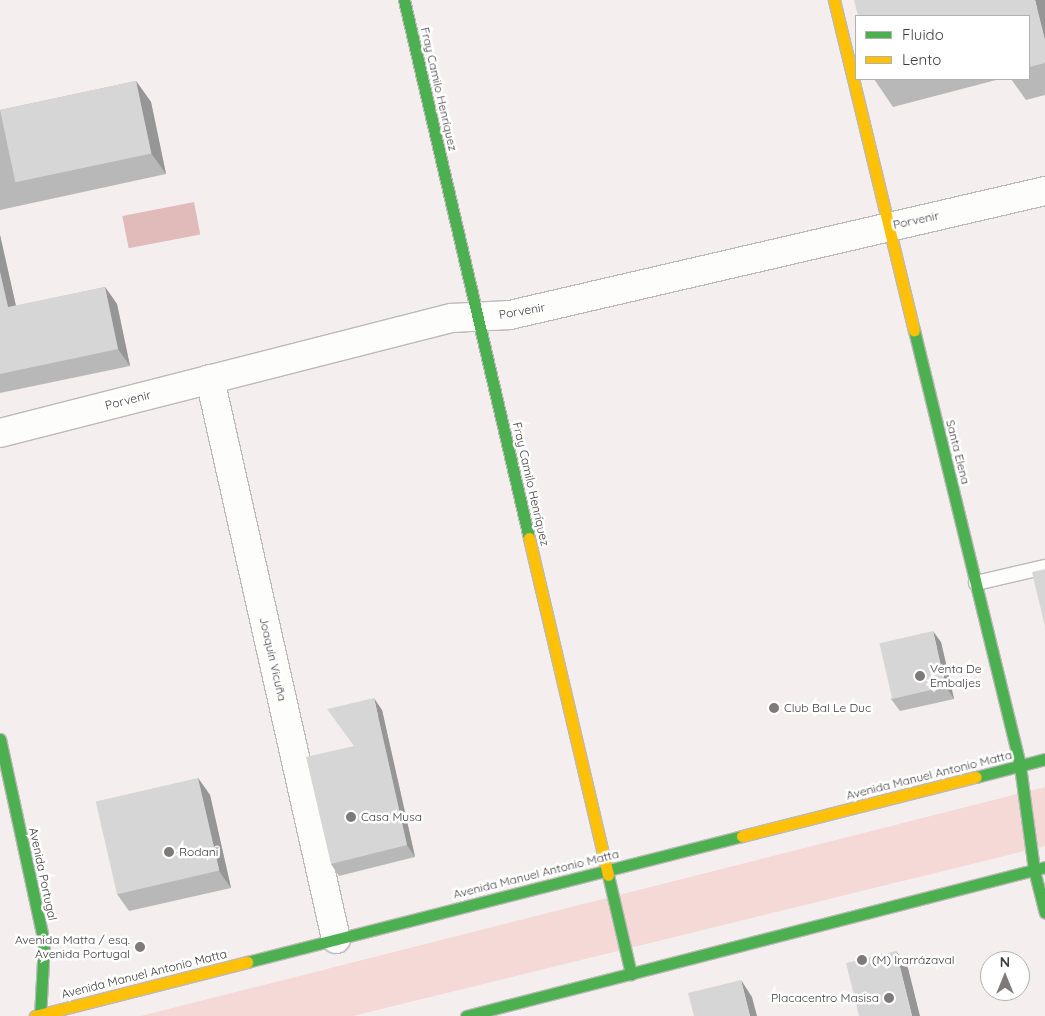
<!DOCTYPE html>
<meta charset="utf-8">
<style>
body{margin:0}
#map{position:relative;width:1045px;height:1016px;overflow:hidden;background:#f4efee;font-family:Quicksand,sans-serif}
div>[style]{position:absolute}
[style*='--x']{left:calc(var(--x)*1px);top:calc(var(--y)*1px);width:calc(var(--w)*1px);rotate:calc(var(--a)*1deg)}
.green>*{inset:0;background:#f5d9d7}
.water>*{inset:0;background:#e0bbb9;transform-origin:0 0}
.roads{filter:drop-shadow(1px 0 #bcb9b8) drop-shadow(-1px 0 #bcb9b8) drop-shadow(0 1px #bcb9b8) drop-shadow(0 -1px #bcb9b8)}
.lane>*{height:14px;margin:-7px;padding:0 7px;transform-origin:7px;border-radius:7px;background:#fdfdfc}
.street>*{height:28px;margin:-14px;padding:0 14px;transform-origin:14px;border-radius:14px;background:#fdfdfc}
.fast>*{height:11px;margin:-5.5px;padding:0 5.5px;transform-origin:5.5px;border-radius:5.5px;background:#4caf50}
.slow>*{height:11px;margin:-5.5px;padding:0 5.5px;transform-origin:5.5px;border-radius:5.5px;background:#ffc107}
.wall>*{inset:0;background:#b9b8b8}
.shaded-wall>*{inset:0;background:#969696}
.building>*{inset:0;background:#d7d6d6;transform-origin:0 0}
.dots>*{width:14px;height:14px;translate:-50% -50%;box-sizing:border-box;border:2px solid #fff;border-radius:50%}
span{translate:-50% -50%;white-space:nowrap;text-align:center;line-height:1.15;-webkit-text-stroke:5px #fff;paint-order:stroke}
.street-label{font-size:12px;color:#3e3b3b}
.poi-label{font-size:12px;color:#3e3b3b}
.left{translate:0 -50%;text-align:left}
.right{translate:-100% -50%;text-align:right}
.legend{position:absolute;left:855px;top:15px;width:175px;height:65px;box-sizing:border-box;background:#fff;border:1px solid #b2b1b1;margin:0;padding:6px 9px;list-style:none;font-size:15px;color:#3e3b3b}
.legend li{display:flex;align-items:center;gap:10px;height:25px}
.legend b{width:25px;border:1px solid #b2b1b1}
.north{position:absolute;left:980px;top:951px;width:50px;height:50px;box-sizing:border-box;background:#fff;border:1px solid #b2b1b1;border-radius:50%;rotate:0deg;font-size:14px;font-weight:700;line-height:20px;text-align:center;color:#3e3b3b}
.north::after{content:'';display:block;margin:auto;width:18px;height:22px;background:#7e7a7a;clip-path:polygon(50% 0,100% 100%,50% 72%,0 100%)}
</style>
<div id="map">
<div class="green">
<div style="clip-path:polygon(1045px 787px,1045px 846px,353px 1016px,141px 1016px)"></div>
</div>
<div class="water">
<div style="left:194px;top:202px;width:33px;height:73px;rotate:79deg"></div>
</div>
<div class="roads">
<div class="lane">
<div style="--x:976;--y:583;--w:71;--a:-13.1"></div>
</div>
<div class="street">
<div style="--x:210;--y:379;--w:574;--a:77.32"></div>
<div style="--x:0;--y:433;--w:466;--a:-14.3"></div>
<div style="--x:452;--y:318;--w:58;--a:-3"></div>
<div style="--x:510;--y:315;--w:549;--a:-13.05"></div>
</div>
<div class="fast">
<div style="--x:404;--y:0;--w:552;--a:76.92"></div>
<div style="--x:914;--y:330;--w:449;--a:76.3"></div>
<div style="--x:1020;--y:766;--w:105;--a:82.3"></div>
<div style="--x:1034;--y:870;--w:44;--a:75.7"></div>
<div style="--x:0;--y:739;--w:209;--a:77.8"></div>
<div style="--x:44;--y:943;--w:73;--a:93.1"></div>
<div style="--x:976;--y:777;--w:71;--a:-14.6"></div>
<div style="--x:608;--y:875;--w:102;--a:76.9"></div>
<div style="--x:247;--y:962;--w:511;--a:-14.28"></div>
<div style="--x:466;--y:1016;--w:598;--a:-14.43"></div>
</div>
<div class="slow">
<div style="--x:834;--y:0;--w:340;--a:76.4"></div>
<div style="--x:529;--y:538;--w:346;--a:76.8"></div>
<div style="--x:742;--y:836;--w:241;--a:-14.2"></div>
<div style="--x:35;--y:1016;--w:219;--a:-14.3"></div>
</div>
</div>
<div class="wall">
<div style="clip-path:polygon(1045px 0,1045px 95px,1026px 100px,1011px 79px,1029px 79px,1029px 16px)"></div>
<div style="clip-path:polygon(874px 79px,1000px 79px,893px 107px)"></div>
<div style="clip-path:polygon(136px 81px,151px 102px,166px 174px,0 210px,0 110px)"></div>
<div style="clip-path:polygon(0 235px,16px 306px,105px 287px,117px 304px,130px 366px,0 393px)"></div>
<div style="clip-path:polygon(941px 642px,954px 699px,900px 711px,891px 699px)"></div>
<div style="clip-path:polygon(382px 710px,415px 857px,339px 876px,331px 864px,354px 746px)"></div>
<div style="clip-path:polygon(198px 778px,210px 795px,231px 888px,129px 911px,117px 894px)"></div>
</div>
<div class="shaded-wall">
<div style="clip-path:polygon(1035px 0,1045px 0,1045px 40px)"></div>
<div style="clip-path:polygon(136px 81px,151px 102px,166px 174px,151px 153px)"></div>
<div style="clip-path:polygon(0 235px,20px 324px,8px 307px,0 272px)"></div>
<div style="clip-path:polygon(105px 287px,117px 304px,130px 366px,118px 349px)"></div>
<div style="clip-path:polygon(933px 631px,941px 642px,954px 699px,946px 687px)"></div>
<div style="clip-path:polygon(374px 698px,382px 710px,415px 857px,407px 845px)"></div>
<div style="clip-path:polygon(198px 778px,210px 795px,231px 888px,219px 871px)"></div>
<div style="clip-path:polygon(896px 951px,908px 968px,920px 1016px,912px 1016px)"></div>
<div style="clip-path:polygon(741px 980px,752px 997px,757px 1016px,750px 1016px)"></div>
</div>
<div class="building">
<div style="clip-path:polygon(854px 0,1035px 0,1045px 40px,1045px 63px,1029px 67px,1029px 16px,858px 16px)"></div>
<div style="left:136px;top:81px;width:74px;height:139px;rotate:78deg"></div>
<div style="clip-path:polygon(0 272px,8px 307px,105px 287px,118px 349px,0 374px)"></div>
<div style="clip-path:polygon(1045px 569px,1045px 627px,1032px 572px)"></div>
<div style="left:933px;top:631px;width:57px;height:55px;rotate:77deg"></div>
<div style="clip-path:polygon(374px 698px,407px 845px,331px 864px,306px 757px,354px 746px,327px 709px)"></div>
<div style="left:198px;top:778px;width:95px;height:105px;rotate:77deg"></div>
<div style="clip-path:polygon(896px 951px,912px 1016px,859px 1016px,846px 963px)"></div>
<div style="clip-path:polygon(741px 980px,750px 1016px,694px 1016px,688px 993px)"></div>
</div>
<div class="dots">
<div style="left:920px;top:676px;background:#7e7a7a"></div>
<div style="left:774px;top:708px;background:#7e7a7a"></div>
<div style="left:351px;top:817px;background:#7e7a7a"></div>
<div style="left:169px;top:852px;background:#7e7a7a"></div>
<div style="left:140px;top:947px;background:#7e7a7a"></div>
<div style="left:862px;top:960px;background:#7e7a7a"></div>
<div style="left:889px;top:998px;background:#7e7a7a"></div>
</div>
<div class="street-label">
<span style="left:439px;top:89px;rotate:77deg">Fray Camilo Henríquez</span>
<span style="left:916px;top:220px;rotate:-12deg">Porvenir</span>
<span style="left:522px;top:311px;rotate:-10deg">Porvenir</span>
<span style="left:128px;top:400px;rotate:-14deg">Porvenir</span>
<span style="left:958px;top:452px;rotate:76deg">Santa Elena</span>
<span style="left:531px;top:484px;rotate:77deg">Fray Camilo Henríquez</span>
<span style="left:273px;top:659px;rotate:77deg">Joaquín Vicuña</span>
<span style="left:929px;top:775px;rotate:-14deg">Avenida Manuel Antonio Matta</span>
<span style="left:43px;top:874px;rotate:78deg">Avenida Portugal</span>
<span style="left:536px;top:874px;rotate:-14deg">Avenida Manuel Antonio Matta</span>
<span style="left:144px;top:974px;rotate:-14deg">Avenida Manuel Antonio Matta</span>
</div>
<div class="poi-label">
<span class="left" style="left:930px;top:676px">Venta De<br>Embaljes</span>
<span class="left" style="left:784px;top:708px">Club Bal Le Duc</span>
<span class="left" style="left:361px;top:817px">Casa Musa</span>
<span class="left" style="left:179px;top:852px">Rodani</span>
<span class="right" style="left:130px;top:947px">Avenida Matta / esq.<br>Avenida Portugal</span>
<span class="left" style="left:872px;top:960px">(M) Irarrázaval</span>
<span class="right" style="left:879px;top:998px">Placacentro Masisa</span>
</div>
<ul class="legend">
<li><b style="height:6px;background:#4caf50"></b>Fluido</li>
<li><b style="height:6px;background:#ffc107"></b>Lento</li>
</ul>
<div class="north">N</div>
</div>
